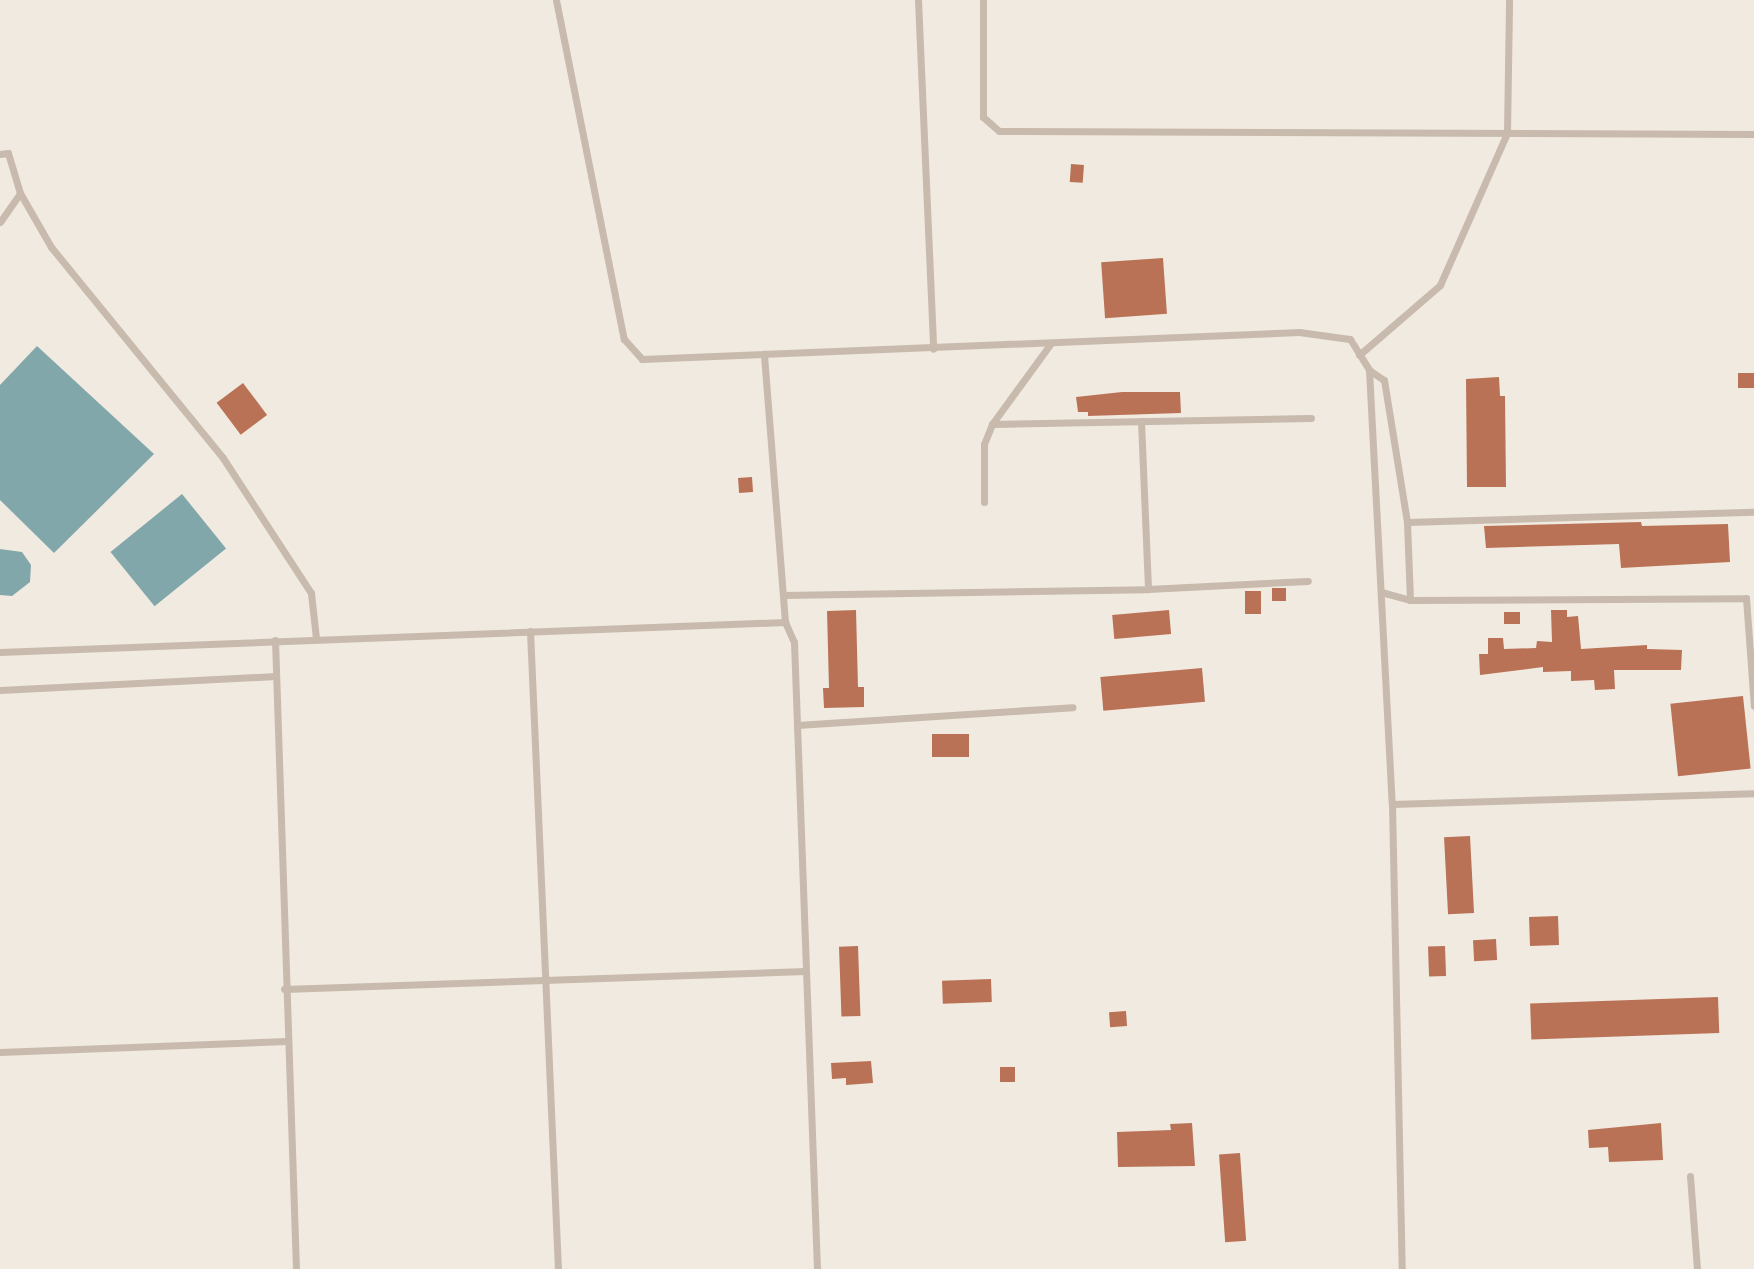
<!DOCTYPE html>
<style>
body{margin:0}
#map{position:relative;width:1754px;height:1269px;overflow:hidden;background:#f1eae0;font-family:"Alegreya Sans",sans-serif}
div>[style]{position:absolute}
[style*='--x']{left:calc(var(--x)*1px);top:calc(var(--y)*1px);width:calc(var(--w)*1px);rotate:calc(var(--a)*1deg)}
.water>*{inset:0;background:#82a7ab;transform-origin:0 0}
.building>*{inset:0;background:#b97255;transform-origin:0 0}
.lane>*{height:7px;margin:-3.5px;padding:0 3.5px;transform-origin:3.5px;border-radius:3.5px;background:#c8baad}
span{translate:-50% -50%;white-space:nowrap;text-align:center;line-height:1.15;-webkit-text-stroke:4.5px #f9f3ec;paint-order:stroke}
</style>
<div id="map">
<div class="water">
<div style="clip-path:polygon(37px 346px,154px 454px,54px 553px,0 500px,0 385px)"></div>
<div style="left:182px;top:494px;width:70px;height:92px;rotate:51deg"></div>
<div style="clip-path:polygon(0 549px,22px 552px,31px 565px,30px 582px,12px 596px,0 595px)"></div>
</div>
<div class="building">
<div style="left:1071px;top:164px;width:13px;height:18px;rotate:4deg"></div>
<div style="left:1163px;top:258px;width:56px;height:62px;rotate:86deg"></div>
<div style="left:1754px;top:373px;width:15px;height:16px;rotate:90deg"></div>
<div style="clip-path:polygon(1499px 377px,1500px 396px,1505px 396px,1506px 487px,1467px 487px,1466px 379px)"></div>
<div style="left:243px;top:383px;width:40px;height:33px;rotate:53deg"></div>
<div style="clip-path:polygon(1122px 392px,1180px 392px,1181px 413px,1088px 416px,1088px 412px,1078px 412px,1076px 397px)"></div>
<div style="left:752px;top:477px;width:15px;height:14px;rotate:86deg"></div>
<div style="clip-path:polygon(1641px 522px,1642px 526px,1728px 524px,1730px 562px,1621px 568px,1619px 544px,1486px 548px,1484px 526px)"></div>
<div style="left:1272px;top:588px;width:14px;height:13px"></div>
<div style="left:1245px;top:591px;width:16px;height:23px"></div>
<div style="clip-path:polygon(856px 610px,858px 687px,864px 687px,864px 707px,824px 708px,823px 688px,829px 688px,827px 611px)"></div>
<div style="left:1169px;top:610px;width:24px;height:57px;rotate:85deg"></div>
<div style="clip-path:polygon(1551px 610px,1567px 610px,1567px 617px,1578px 616px,1581px 649px,1647px 645px,1647px 649px,1682px 650px,1681px 670px,1614px 670px,1615px 689px,1595px 690px,1594px 680px,1571px 681px,1571px 671px,1543px 672px,1543px 667px,1480px 675px,1479px 654px,1488px 654px,1488px 638px,1503px 638px,1504px 649px,1536px 648px,1537px 641px,1552px 642px)"></div>
<div style="left:1504px;top:612px;width:16px;height:12px"></div>
<div style="left:1202px;top:668px;width:34px;height:102px;rotate:85deg"></div>
<div style="left:1743px;top:696px;width:73px;height:73px;rotate:84deg"></div>
<div style="left:969px;top:734px;width:23px;height:37px;rotate:90deg"></div>
<div style="left:1470px;top:836px;width:77px;height:26px;rotate:87deg"></div>
<div style="left:1558px;top:916px;width:29px;height:29px;rotate:88deg"></div>
<div style="left:1496px;top:939px;width:21px;height:23px;rotate:87deg"></div>
<div style="left:858px;top:946px;width:70px;height:19px;rotate:88deg"></div>
<div style="left:1445px;top:946px;width:30px;height:17px;rotate:88deg"></div>
<div style="left:991px;top:979px;width:23px;height:49px;rotate:88deg"></div>
<div style="left:1718px;top:997px;width:36px;height:188px;rotate:88deg"></div>
<div style="left:1126px;top:1011px;width:15px;height:17px;rotate:86deg"></div>
<div style="clip-path:polygon(871px 1061px,873px 1083px,846px 1085px,846px 1078px,832px 1079px,831px 1063px)"></div>
<div style="left:1000px;top:1067px;width:15px;height:15px"></div>
<div style="clip-path:polygon(1192px 1123px,1195px 1166px,1118px 1167px,1117px 1132px,1171px 1130px,1170px 1124px)"></div>
<div style="clip-path:polygon(1661px 1123px,1663px 1160px,1609px 1162px,1608px 1147px,1589px 1148px,1588px 1130px)"></div>
<div style="left:1240px;top:1153px;width:88px;height:21px;rotate:86deg"></div>
</div>
<div class="lane">
<div style="--x:556;--y:0;--w:346;--a:78.7"></div>
<div style="--x:624;--y:339;--w:27;--a:48"></div>
<div style="--x:642;--y:359;--w:658;--a:-2.35"></div>
<div style="--x:1299;--y:332;--w:51;--a:7.8"></div>
<div style="--x:1350;--y:339;--w:36;--a:58"></div>
<div style="--x:1369;--y:370;--w:435;--a:87"></div>
<div style="--x:1392;--y:804;--w:465;--a:88.8"></div>
<div style="--x:918;--y:0;--w:349;--a:87.5"></div>
<div style="--x:983;--y:0;--w:117;--a:90"></div>
<div style="--x:983;--y:117;--w:21;--a:41"></div>
<div style="--x:999;--y:131;--w:755;--a:0.23"></div>
<div style="--x:0;--y:154;--w:8;--a:-7"></div>
<div style="--x:8;--y:153;--w:42;--a:73.3"></div>
<div style="--x:20;--y:193;--w:62;--a:60.1"></div>
<div style="--x:51;--y:247;--w:272;--a:50.8"></div>
<div style="--x:223;--y:458;--w:161;--a:56.9"></div>
<div style="--x:311;--y:593;--w:45;--a:83.7"></div>
<div style="--x:0;--y:222;--w:35;--a:-55"></div>
<div style="--x:1359;--y:355;--w:107;--a:-40.8"></div>
<div style="--x:1440;--y:285;--w:166;--a:-66.2"></div>
<div style="--x:1507;--y:133;--w:133;--a:-89.1"></div>
<div style="--x:1369;--y:370;--w:18;--a:34"></div>
<div style="--x:1384;--y:380;--w:144;--a:80.8"></div>
<div style="--x:1407;--y:522;--w:347;--a:-1.7"></div>
<div style="--x:1141;--y:421;--w:168;--a:87.6"></div>
<div style="--x:992;--y:424;--w:319;--a:-1.1"></div>
<div style="--x:984;--y:502;--w:58;--a:-90"></div>
<div style="--x:984;--y:444;--w:22;--a:-68"></div>
<div style="--x:992;--y:424;--w:100;--a:-53.9"></div>
<div style="--x:1407;--y:522;--w:78;--a:87.8"></div>
<div style="--x:1381;--y:592;--w:30;--a:15"></div>
<div style="--x:1410;--y:600;--w:336;--a:-0.3"></div>
<div style="--x:1746;--y:598;--w:108;--a:85.8"></div>
<div style="--x:783;--y:595;--w:365;--a:-0.9"></div>
<div style="--x:1148;--y:589;--w:160;--a:-2.9"></div>
<div style="--x:785;--y:622;--w:22;--a:66"></div>
<div style="--x:794;--y:642;--w:627;--a:87.9"></div>
<div style="--x:530;--y:631;--w:639;--a:87.49"></div>
<div style="--x:275;--y:640;--w:629;--a:88.09"></div>
<div style="--x:0;--y:652;--w:786;--a:-2.19"></div>
<div style="--x:785;--y:622;--w:269;--a:-94.5"></div>
<div style="--x:0;--y:690;--w:276;--a:-2.9"></div>
<div style="--x:797;--y:725;--w:276;--a:-3.7"></div>
<div style="--x:1392;--y:804;--w:362;--a:-1.7"></div>
<div style="--x:284;--y:989;--w:522;--a:-1.97"></div>
<div style="--x:0;--y:1052;--w:286;--a:-2.2"></div>
<div style="--x:1690;--y:1176;--w:93;--a:85.7"></div>
</div>
</div>
